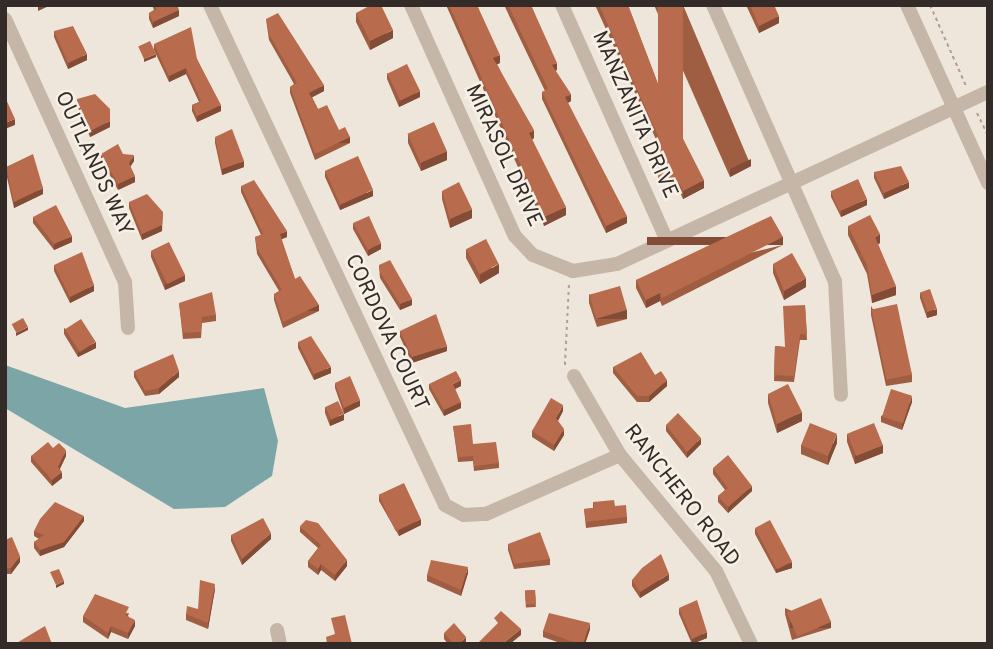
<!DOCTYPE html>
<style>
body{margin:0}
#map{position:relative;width:993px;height:649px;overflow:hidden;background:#eee6da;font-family:Overpass,sans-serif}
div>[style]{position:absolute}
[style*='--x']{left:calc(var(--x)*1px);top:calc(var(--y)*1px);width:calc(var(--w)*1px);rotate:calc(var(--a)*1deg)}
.water>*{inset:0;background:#7ca5a8}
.path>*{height:2px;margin-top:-1px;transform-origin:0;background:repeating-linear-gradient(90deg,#b1a092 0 3.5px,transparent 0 7px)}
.minor>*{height:14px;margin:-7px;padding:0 7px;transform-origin:7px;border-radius:7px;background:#c5b6a7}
.wall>*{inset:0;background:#9f5d42;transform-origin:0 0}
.shaded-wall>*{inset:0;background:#824c36;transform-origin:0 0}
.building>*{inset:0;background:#b96c4d;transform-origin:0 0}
span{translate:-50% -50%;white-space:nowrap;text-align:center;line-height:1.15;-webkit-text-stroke:5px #f7f0e6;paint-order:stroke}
.street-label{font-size:21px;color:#332b27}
.frame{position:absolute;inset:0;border:7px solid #332b27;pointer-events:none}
</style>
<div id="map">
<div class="water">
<div style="clip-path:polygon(5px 365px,125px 408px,264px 388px,278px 441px,272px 476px,225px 507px,174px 509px,5px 408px)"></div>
</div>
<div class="path">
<div style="--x:930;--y:5;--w:89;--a:66"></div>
<div style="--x:977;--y:113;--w:25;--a:64"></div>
<div style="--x:565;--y:365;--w:81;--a:-87.2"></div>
</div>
<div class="minor">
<div style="--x:210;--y:5;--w:552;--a:64.83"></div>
<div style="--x:445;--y:505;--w:21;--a:28"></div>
<div style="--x:464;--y:515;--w:22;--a:-3"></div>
<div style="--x:486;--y:514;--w:146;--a:-23.8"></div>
<div style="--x:411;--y:5;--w:253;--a:65.8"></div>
<div style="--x:515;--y:236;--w:26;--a:47"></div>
<div style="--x:533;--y:255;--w:43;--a:21.8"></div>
<div style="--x:573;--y:271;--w:45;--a:-9"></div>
<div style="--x:617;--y:264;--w:409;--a:-24.9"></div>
<div style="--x:562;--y:5;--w:258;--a:66"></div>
<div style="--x:713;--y:5;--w:302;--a:66.2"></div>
<div style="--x:835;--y:281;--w:114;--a:87"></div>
<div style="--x:907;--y:5;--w:196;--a:65.5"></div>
<div style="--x:5;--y:19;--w:289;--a:65.5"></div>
<div style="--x:125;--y:282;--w:46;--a:86.3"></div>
<div style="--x:574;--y:376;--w:91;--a:59.8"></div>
<div style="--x:620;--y:455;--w:151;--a:50.4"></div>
<div style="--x:716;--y:571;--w:81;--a:64.4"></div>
<div style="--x:277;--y:630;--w:14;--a:78"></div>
</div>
<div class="wall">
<div style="clip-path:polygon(152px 5px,177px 5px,179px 16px,153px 28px,149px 19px,149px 13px,154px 10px)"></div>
<div style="clip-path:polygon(446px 5px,477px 5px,500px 63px,497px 64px,534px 138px,532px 140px,566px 215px,544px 226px)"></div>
<div style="clip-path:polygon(504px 5px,531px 5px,557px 70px,555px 71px,571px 101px,568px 103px,627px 223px,606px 233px,542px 99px,542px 92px,545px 91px)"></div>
<div style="clip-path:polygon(595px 5px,628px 5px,666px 105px,704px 188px,683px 199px)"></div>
<div style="clip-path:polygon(654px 5px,683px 5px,751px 166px,730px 177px)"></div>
<div style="clip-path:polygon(746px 5px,774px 5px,779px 23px,759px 33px)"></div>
<div style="clip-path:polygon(356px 13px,393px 38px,370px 50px,356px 22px)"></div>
<div style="clip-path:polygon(266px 19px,324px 91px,312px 97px,318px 109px,350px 143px,315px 160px,290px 93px,290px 87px,294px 84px,269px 40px)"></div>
<div style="clip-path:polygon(54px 31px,87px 60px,68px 69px,54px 37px)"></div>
<div style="clip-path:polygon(154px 44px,197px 59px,221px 111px,197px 122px,192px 111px,192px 105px,199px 102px,186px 74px,169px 82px,154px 50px)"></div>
<div style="clip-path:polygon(387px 73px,420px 97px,399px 107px,387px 79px)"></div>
<div style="clip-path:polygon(77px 99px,110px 127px,90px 137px,77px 105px)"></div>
<div style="clip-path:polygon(408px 134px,447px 160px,421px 171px,408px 143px)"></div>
<div style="clip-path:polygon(215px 137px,244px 167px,222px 175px,215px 143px)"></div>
<div style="clip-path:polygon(101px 154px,123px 154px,134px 161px,130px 166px,135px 182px,118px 190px,101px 159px)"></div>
<div style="clip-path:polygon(6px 167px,43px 194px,14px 208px,6px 173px)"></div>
<div style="clip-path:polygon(325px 171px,373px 196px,340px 210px,325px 177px)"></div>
<div style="clip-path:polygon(874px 172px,909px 188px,884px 199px,874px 178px)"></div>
<div style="clip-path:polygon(241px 186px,287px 237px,281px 239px,295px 279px,319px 311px,283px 328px,274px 300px,274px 294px,279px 291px,257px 254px,255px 237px,261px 235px,241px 192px)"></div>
<div style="clip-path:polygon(442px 191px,472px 218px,450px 228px,442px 199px)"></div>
<div style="clip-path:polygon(831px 191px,867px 205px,841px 217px,831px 197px)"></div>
<div style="clip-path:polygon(129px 202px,163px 212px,162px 231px,142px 240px,129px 208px)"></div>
<div style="clip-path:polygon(33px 217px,72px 242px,54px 250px,33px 223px)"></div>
<div style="clip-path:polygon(353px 223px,381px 249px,368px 256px,353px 229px)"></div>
<div style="clip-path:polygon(848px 226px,880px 243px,878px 244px,896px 295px,872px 303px,867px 274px,848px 235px)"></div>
<div style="clip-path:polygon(783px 245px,662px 306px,660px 301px,646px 308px,636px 288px,636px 280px)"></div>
<div style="clip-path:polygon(466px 249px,499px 273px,480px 284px,466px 258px)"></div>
<div style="clip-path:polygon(151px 251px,185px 281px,165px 290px,151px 257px)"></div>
<div style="clip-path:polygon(773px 264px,806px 287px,784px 300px,773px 273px)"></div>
<div style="clip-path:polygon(54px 265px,94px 291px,70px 303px,54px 271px)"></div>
<div style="clip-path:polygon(379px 265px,412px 305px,400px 310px,380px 278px)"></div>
<div style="clip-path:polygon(920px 292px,937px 315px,927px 318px,920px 298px)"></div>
<div style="clip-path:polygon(589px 294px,627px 319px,597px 327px,589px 303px)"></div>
<div style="clip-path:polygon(179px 303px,216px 315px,216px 321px,202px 323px,201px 338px,183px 339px)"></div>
<div style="clip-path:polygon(805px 305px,807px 340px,800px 340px,794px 382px,774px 381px,775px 346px,785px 347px)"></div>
<div style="clip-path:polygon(871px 306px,912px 374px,912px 382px,886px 386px,871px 315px)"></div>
<div style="clip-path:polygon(64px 328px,96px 348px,78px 357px,64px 334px)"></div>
<div style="clip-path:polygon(400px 331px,447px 351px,412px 363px,400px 337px)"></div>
<div style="clip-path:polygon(298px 342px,331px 373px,314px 380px,298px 348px)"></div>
<div style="clip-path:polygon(613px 367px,655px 375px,667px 386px,649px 402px,637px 402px,613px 373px)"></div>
<div style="clip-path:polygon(134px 371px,179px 377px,159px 394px,145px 396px,134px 377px)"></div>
<div style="clip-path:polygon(335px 383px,360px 406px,344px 414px,335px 388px)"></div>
<div style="clip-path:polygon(429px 384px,461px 386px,455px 389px,461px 408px,444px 416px,429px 389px)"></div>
<div style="clip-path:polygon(768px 394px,802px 421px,777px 433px,768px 403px)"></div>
<div style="clip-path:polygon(912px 402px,902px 430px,881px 422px,881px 416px)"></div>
<div style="clip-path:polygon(325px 407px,344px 420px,330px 426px,325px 413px)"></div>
<div style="clip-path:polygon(563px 411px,558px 421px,564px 435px,554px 451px,532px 437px,532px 431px)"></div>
<div style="clip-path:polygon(666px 425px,701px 444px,687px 458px,666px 431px)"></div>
<div style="clip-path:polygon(453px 426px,473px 444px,499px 463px,499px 468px,474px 471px,473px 461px,458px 462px)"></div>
<div style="clip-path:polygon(847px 434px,883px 453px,855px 464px,847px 442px)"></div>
<div style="clip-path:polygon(837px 443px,828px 465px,801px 454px,801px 445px)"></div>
<div style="clip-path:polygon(53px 448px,66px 456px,60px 469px,62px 478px,52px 486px,31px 462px,31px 456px)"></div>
<div style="clip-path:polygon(713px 468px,752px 491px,728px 513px,718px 502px,718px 496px,725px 490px,713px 474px)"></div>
<div style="clip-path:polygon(379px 495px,421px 525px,399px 536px,379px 501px)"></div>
<div style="clip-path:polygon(593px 502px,615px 506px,627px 517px,627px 523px,586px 528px,584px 509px,593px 508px)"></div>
<div style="clip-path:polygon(84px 521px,64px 547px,40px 556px,34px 548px,34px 542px,39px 539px,34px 536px,34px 531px)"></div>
<div style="clip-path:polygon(300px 526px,347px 566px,335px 581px,321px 570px,318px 575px,308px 567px,308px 561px,318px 548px,300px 532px)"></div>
<div style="clip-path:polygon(755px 528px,792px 568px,776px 573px,755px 534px)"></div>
<div style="clip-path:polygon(231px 535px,271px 539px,242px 565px,231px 541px)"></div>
<div style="clip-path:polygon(5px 540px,20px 562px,11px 574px,5px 574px)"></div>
<div style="clip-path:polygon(508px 544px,550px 559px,550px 565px,514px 569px,508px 550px)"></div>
<div style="clip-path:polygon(468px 573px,461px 596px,427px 581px,427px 575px)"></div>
<div style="clip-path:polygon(632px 580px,669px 580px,640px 598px,632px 586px)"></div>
<div style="clip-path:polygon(215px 589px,208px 629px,186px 620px,186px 614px,198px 609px)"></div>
<div style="left:535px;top:590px;width:17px;height:10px;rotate:87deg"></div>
<div style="clip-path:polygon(679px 608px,707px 638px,692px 644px,679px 614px)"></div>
<div style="clip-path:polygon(785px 608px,831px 628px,792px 640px,785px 614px)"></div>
<div style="clip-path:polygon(129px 613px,128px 616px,135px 626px,128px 639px,111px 632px,108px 639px,83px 622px,83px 616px)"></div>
<div style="clip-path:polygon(590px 629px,585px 644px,563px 644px,543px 637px,543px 631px)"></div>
<div style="clip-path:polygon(444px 633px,466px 643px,448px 644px,444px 639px)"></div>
</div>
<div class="shaded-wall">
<div style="clip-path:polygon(38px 5px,51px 5px,38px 11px)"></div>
<div style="clip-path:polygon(179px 10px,179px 16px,153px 28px,153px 22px)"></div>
<div style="clip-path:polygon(779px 16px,779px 23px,759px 33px,759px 26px)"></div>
<div style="clip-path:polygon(393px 30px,393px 38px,370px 50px,370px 41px)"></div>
<div style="clip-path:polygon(87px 54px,87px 60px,68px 69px,68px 63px)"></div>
<div style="clip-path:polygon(156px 54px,156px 57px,144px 62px,144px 59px)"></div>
<div style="clip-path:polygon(500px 55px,500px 63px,493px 66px,493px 58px)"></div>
<div style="clip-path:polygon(557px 63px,557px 70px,552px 72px,552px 65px)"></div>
<div style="clip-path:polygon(186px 68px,186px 74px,169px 82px,169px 76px)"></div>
<div style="clip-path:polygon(324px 85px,324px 91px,309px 99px,309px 93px)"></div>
<div style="clip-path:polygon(420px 91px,420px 97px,399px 107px,399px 101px)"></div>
<div style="clip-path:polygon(571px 94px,571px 101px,565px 104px,565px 97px)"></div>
<div style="clip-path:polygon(221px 105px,221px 111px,197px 122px,197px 116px)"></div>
<div style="clip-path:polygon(15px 119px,15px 125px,5px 129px,5px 123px)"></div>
<div style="clip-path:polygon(110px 121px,110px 127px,90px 137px,90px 131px)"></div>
<div style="clip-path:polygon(534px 130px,534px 138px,529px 141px,529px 133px)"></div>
<div style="left:350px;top:137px;width:6px;height:39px;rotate:90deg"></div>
<div style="clip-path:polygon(447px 151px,447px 160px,421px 171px,421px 162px)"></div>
<div style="clip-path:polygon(134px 155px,134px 161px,129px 169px,129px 163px)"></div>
<div style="clip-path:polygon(751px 159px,751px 166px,730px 177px,730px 169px)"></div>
<div style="clip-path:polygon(244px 161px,244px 167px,222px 175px,222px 169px)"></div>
<div style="clip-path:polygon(135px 176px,135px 182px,118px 190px,118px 184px)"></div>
<div style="clip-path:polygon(704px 180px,704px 188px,683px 199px,683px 191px)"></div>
<div style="clip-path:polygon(909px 182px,909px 188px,884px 199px,884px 193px)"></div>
<div style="clip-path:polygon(43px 188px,43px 194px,14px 208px,14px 202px)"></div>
<div style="clip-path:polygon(373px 190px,373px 196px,340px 210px,340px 205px)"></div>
<div style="clip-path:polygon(867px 199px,867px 205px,841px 217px,841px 211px)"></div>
<div style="clip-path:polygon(566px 207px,566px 215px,544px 226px,544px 217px)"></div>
<div style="clip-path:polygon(472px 209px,472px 218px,450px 228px,450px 219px)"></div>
<div style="clip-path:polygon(627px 216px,627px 223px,606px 233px,606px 226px)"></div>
<div style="clip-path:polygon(162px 225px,162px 231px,142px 240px,142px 234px)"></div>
<div style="clip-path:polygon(287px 231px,287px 237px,280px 240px,280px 234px)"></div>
<div style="clip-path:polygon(880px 234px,880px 243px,875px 246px,875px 237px)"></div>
<div style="clip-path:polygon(72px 236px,72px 242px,54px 250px,54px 244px)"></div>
<div style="left:783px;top:237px;width:8px;height:136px;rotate:90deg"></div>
<div style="clip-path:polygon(381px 243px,381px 249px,368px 256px,368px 250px)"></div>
<div style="clip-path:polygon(499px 264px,499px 273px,480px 284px,480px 275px)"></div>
<div style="clip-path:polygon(185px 275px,185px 281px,165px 290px,165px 284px)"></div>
<div style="clip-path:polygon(806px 278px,806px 287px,784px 300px,784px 291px)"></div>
<div style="clip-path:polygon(94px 285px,94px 291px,70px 303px,70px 297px)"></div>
<div style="clip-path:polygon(896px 286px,896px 295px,872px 303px,872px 295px)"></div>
<div style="clip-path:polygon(660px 293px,660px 301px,646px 308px,646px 300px)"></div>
<div style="clip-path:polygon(412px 299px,412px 305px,400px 310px,400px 304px)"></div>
<div style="left:319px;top:305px;width:6px;height:40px;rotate:90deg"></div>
<div style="clip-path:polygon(937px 309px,937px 315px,927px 318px,927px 312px)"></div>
<div style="left:627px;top:310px;width:9px;height:31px;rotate:90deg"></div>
<div style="clip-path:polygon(28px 327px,28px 330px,16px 336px,16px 333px)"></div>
<div style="clip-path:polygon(96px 342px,96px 348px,78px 357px,78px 352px)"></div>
<div style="clip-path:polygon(447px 346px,447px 351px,412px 363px,412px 357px)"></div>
<div style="clip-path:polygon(331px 367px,331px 373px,314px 380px,314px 374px)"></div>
<div style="clip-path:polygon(179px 371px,179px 377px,159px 394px,159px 388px)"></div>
<div style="clip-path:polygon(461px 380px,461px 386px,453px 390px,453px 384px)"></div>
<div style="clip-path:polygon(667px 380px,667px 386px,649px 402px,649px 396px)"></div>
<div style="clip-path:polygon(912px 396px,912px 402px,902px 430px,902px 424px)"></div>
<div style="clip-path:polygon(360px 400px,360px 406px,344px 414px,344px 408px)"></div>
<div style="clip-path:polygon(461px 402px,461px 408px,444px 416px,444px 410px)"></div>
<div style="clip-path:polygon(563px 405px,563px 411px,556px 424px,556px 418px)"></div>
<div style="clip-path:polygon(802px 412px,802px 421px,777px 433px,777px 424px)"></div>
<div style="clip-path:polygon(344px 414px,344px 420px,330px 426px,330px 420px)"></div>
<div style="clip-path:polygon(564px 429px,564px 435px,554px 451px,554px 445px)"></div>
<div style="clip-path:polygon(837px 434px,837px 443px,828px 465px,828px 456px)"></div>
<div style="clip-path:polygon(701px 438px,701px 444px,687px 458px,687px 452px)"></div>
<div style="clip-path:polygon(883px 445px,883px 453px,855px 464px,855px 455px)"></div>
<div style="clip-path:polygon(66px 450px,66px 456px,58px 472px,58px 467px)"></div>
<div style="clip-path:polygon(62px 472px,62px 478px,52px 486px,52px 480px)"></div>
<div style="clip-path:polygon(752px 486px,752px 491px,728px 513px,728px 507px)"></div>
<div style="clip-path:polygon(84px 516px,84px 521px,64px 547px,40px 556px,40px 550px)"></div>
<div style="clip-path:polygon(421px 519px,421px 525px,399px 536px,399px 530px)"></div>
<div style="clip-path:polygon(271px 533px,271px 539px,242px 565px,242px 559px)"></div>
<div style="clip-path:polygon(20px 556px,20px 562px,11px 574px,11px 568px)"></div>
<div style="clip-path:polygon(347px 560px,347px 566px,335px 581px,335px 575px)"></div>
<div style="clip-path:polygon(792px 562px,792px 568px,776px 573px,776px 567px)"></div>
<div style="clip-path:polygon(321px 564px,321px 570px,318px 575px,318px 569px)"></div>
<div style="clip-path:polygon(468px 567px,468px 573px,461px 596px,461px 590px)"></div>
<div style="clip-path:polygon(669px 574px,669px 580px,640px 598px,640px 592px)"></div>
<div style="clip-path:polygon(64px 581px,64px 584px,56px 588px,56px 585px)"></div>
<div style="clip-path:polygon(215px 584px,215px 589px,208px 629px,208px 623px)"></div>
<div style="clip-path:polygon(135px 620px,135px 626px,128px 639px,128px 633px)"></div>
<div style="left:831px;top:622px;width:6px;height:41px;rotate:90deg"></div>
<div style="clip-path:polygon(590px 623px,590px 629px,585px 644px,583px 644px)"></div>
<div style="clip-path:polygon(111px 626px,111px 632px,108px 639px,108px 633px)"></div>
<div style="clip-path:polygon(521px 629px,521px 635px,510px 644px,502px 644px)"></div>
<div style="clip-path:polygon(707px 632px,707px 638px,692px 644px,692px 639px)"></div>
<div style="clip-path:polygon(466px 637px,466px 644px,459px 644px)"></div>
</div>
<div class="building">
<div style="clip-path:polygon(155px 5px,177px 5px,179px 10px,153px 22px,149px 13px,157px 9px)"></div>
<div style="clip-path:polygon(371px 5px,381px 5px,393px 30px,370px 41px,356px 13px)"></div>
<div style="clip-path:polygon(449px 5px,477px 5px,500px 55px,493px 58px,534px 130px,529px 133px,566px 207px,544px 217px)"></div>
<div style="clip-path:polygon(508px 5px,531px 5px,557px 63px,552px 65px,571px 94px,565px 97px,627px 216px,606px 226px,542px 92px,548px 89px)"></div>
<div style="clip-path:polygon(599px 5px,628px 5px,666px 105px,704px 180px,683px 191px)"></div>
<div style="left:658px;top:5px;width:25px;height:179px"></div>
<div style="clip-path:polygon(750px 5px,774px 5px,779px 16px,759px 26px)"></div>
<div style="clip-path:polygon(278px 13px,324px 85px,309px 93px,318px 109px,327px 105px,339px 130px,345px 127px,350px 137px,315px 154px,290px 87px,297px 83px,269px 34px,266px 19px)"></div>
<div style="clip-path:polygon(73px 26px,87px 54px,68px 63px,54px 31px)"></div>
<div style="clip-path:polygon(191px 27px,197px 59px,221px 105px,197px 116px,192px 105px,201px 101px,186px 68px,169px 76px,154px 44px)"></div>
<div style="left:150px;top:41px;width:14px;height:13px;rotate:65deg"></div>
<div style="left:407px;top:64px;width:30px;height:22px;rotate:64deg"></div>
<div style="clip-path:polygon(95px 94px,110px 109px,110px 121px,90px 131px,77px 99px)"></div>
<div style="clip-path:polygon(5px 97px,15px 119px,5px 123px)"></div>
<div style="left:434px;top:122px;width:32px;height:29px;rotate:66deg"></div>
<div style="clip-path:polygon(232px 129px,244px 161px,222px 169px,215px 137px)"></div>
<div style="clip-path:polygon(118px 144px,123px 154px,134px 155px,129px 163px,135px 176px,118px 184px,101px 154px)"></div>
<div style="clip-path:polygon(33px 154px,43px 188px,14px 202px,6px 167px)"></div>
<div style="left:358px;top:156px;width:37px;height:36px;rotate:66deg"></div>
<div style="clip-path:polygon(901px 166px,909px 182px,884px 193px,874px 172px)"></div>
<div style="left:858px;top:179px;width:22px;height:30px;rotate:66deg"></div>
<div style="clip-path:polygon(254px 180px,287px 231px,280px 234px,295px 279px,300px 276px,319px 305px,283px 322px,274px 294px,282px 290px,257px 248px,255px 237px,263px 234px,241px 186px)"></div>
<div style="clip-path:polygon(459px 182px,472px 209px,450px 219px,442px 191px)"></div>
<div style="clip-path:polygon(147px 194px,163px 212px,162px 225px,142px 234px,129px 202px)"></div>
<div style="clip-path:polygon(56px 205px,72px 236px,54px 244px,33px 217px)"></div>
<div style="clip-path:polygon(870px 215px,880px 234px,875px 237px,896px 286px,872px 295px,867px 265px,848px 226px)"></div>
<div style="clip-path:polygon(369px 216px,381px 243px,368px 250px,353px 223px)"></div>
<div style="clip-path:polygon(771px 216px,783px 237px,662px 298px,660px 293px,646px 300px,636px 280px)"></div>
<div style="left:486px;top:239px;width:28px;height:22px;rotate:63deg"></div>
<div style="left:169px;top:242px;width:37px;height:20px;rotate:64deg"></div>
<div style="clip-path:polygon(82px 252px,94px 285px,70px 297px,54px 265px)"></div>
<div style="clip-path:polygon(792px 253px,806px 278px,784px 291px,773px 264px)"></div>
<div style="clip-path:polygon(390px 260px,412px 299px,400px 304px,380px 272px,379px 265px)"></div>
<div style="left:620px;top:286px;width:25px;height:32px;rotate:74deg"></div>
<div style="left:930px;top:289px;width:21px;height:10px;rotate:71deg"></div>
<div style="clip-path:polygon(212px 292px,216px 315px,202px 317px,201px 332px,183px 333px,179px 303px)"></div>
<div style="left:897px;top:304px;width:72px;height:26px;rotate:78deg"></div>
<div style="clip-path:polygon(805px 305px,807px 334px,800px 334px,794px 376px,774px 375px,775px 346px,785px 347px,783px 306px)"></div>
<div style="clip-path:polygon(436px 314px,447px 346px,412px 357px,400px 331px)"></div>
<div style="left:23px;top:318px;width:10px;height:13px;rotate:61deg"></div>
<div style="left:81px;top:319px;width:27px;height:19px;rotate:57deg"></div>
<div style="clip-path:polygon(311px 336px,331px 367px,314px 374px,298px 342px)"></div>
<div style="clip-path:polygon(641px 352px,655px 375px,661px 371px,667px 380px,649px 396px,637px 396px,613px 367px)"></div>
<div style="clip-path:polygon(173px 354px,179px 371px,159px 388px,145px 391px,134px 371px)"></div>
<div style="clip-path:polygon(456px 371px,461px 380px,453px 384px,461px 402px,444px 410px,429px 384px)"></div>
<div style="clip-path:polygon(350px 376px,360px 400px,344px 408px,335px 383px)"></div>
<div style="clip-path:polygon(788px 384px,802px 412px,777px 424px,768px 394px)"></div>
<div style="left:891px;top:389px;width:22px;height:29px;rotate:18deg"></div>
<div style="clip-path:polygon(551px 398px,563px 405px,556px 418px,564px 429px,554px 445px,532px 431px)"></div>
<div style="left:338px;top:401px;width:14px;height:14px;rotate:65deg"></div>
<div style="clip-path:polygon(678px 413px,701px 438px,687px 452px,666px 425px)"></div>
<div style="left:810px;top:423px;width:29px;height:24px;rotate:22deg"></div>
<div style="left:874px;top:423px;width:24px;height:29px;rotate:68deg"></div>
<div style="clip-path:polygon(471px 424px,473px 444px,496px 442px,499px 463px,474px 466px,473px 456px,458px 457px,453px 426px)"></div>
<div style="clip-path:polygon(48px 442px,53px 448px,59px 443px,66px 450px,58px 467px,62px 472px,52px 480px,31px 456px)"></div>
<div style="clip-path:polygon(728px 455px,752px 486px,728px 507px,718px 496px,728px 488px,713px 468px)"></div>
<div style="left:404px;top:483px;width:40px;height:28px;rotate:65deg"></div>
<div style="clip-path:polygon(614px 500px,615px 506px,626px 505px,627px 517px,586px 522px,584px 509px,594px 508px,593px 502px)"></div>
<div style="clip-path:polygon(55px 502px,84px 516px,64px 542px,40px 550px,34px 542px,44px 535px,34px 531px,40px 519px)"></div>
<div style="clip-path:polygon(263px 518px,271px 533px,242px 559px,231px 535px)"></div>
<div style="clip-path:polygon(306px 520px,318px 523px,347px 560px,335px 575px,321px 564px,318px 569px,308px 561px,321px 545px,300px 526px)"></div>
<div style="left:770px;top:520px;width:47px;height:17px;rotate:62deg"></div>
<div style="clip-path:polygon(540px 532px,550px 559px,514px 564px,508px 544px)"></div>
<div style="clip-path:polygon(12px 537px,20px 556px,11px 568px,5px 568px,5px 540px)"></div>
<div style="clip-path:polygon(661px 554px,669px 574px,640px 592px,632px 580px,642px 568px)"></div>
<div style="clip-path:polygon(431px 560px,468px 567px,461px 590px,427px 575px)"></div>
<div style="clip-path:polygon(59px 569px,64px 581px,56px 585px,50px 572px)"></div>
<div style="clip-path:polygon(200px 580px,215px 584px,208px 623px,186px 614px,187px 606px,198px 609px)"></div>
<div style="left:535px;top:590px;width:14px;height:10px;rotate:86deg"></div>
<div style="clip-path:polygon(95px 594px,129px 607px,125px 615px,135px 620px,128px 633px,111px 626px,108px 633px,83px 616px)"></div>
<div style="left:821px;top:598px;width:26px;height:37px;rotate:67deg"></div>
<div style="clip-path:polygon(697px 600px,707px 632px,692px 639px,679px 608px)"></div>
<div style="clip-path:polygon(501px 611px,521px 629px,502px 644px,477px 644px,498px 623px,494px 618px)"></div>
<div style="clip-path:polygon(549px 613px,590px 623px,583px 644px,579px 644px,543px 631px)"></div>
<div style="clip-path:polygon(345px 615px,352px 644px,327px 644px,326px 637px,335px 634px,331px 618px)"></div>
<div style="clip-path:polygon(454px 623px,466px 637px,459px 644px,454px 644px,444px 633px)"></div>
<div style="clip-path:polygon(45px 626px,52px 644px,15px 644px)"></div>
</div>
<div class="street-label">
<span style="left:634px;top:115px;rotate:66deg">MANZANITA DRIVE</span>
<span style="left:503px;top:156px;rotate:65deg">MIRASOL DRIVE</span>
<span style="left:93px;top:164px;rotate:65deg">OUTLANDS WAY</span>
<span style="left:386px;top:333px;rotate:65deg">CORDOVA COURT</span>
<span style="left:681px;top:496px;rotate:52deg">RANCHERO ROAD</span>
</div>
<div class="frame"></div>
</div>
